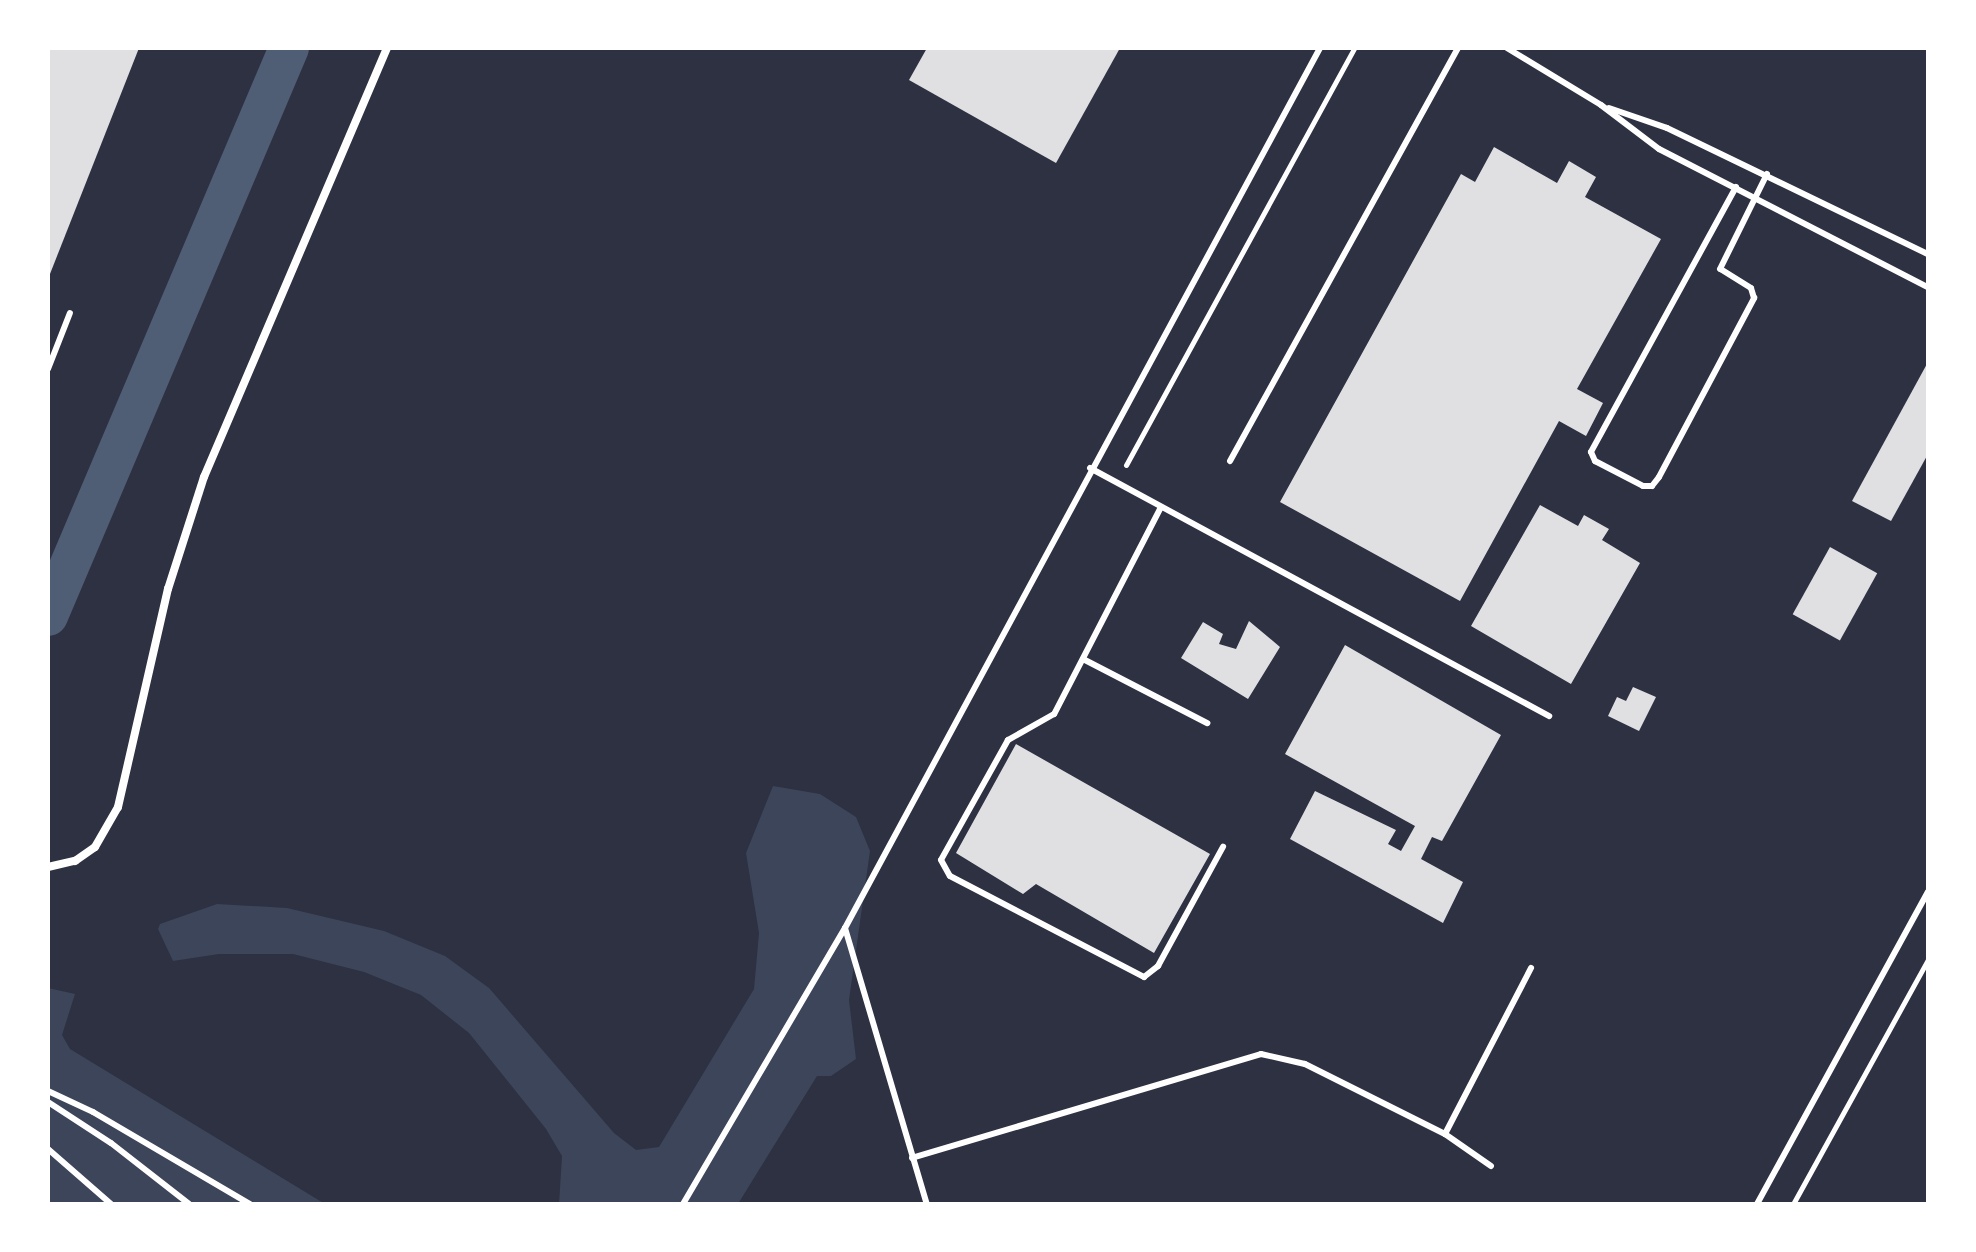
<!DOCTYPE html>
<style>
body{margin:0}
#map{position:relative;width:1976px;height:1252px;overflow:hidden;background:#2d3142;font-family:Lato,sans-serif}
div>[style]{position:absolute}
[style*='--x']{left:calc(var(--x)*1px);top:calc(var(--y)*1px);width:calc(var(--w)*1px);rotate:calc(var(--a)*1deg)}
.green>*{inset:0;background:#3c4559}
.canal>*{height:40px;margin:-20px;padding:0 20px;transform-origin:20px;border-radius:20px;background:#4f5d75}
.building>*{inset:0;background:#e0e0e3;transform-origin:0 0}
.path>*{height:5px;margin:-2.5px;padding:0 2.5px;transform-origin:2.5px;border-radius:2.5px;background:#fff}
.service>*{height:6px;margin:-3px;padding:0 3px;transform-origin:3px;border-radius:3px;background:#fff}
.minor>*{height:8px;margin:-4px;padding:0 4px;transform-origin:4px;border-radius:4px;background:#fff}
span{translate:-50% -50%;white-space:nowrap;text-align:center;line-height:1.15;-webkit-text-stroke:6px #fff;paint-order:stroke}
.frame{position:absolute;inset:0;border:50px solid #fff;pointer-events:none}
</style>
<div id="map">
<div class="green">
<div style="clip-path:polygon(773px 786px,820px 794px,856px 817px,870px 851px,849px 1000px,856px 1059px,831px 1076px,817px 1076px,738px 1204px,559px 1204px,562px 1156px,546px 1129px,469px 1033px,421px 995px,364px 972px,293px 954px,219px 954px,173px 961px,158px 929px,160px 924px,217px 904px,287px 908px,384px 931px,445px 956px,489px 988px,614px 1133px,636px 1150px,659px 1147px,754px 989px,759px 933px,746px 853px)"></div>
<div style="clip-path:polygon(48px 988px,75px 994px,62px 1035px,70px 1049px,325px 1204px,48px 1204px)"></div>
</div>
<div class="canal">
<div style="--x:48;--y:616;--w:617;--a:-67.01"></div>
</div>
<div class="building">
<div style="clip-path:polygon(48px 48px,139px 48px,48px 279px)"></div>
<div style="clip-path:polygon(927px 48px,1120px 48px,1056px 163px,909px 80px)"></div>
<div style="clip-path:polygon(1494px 147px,1557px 183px,1569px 161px,1596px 177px,1585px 197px,1661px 239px,1577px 389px,1603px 403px,1586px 436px,1559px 421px,1460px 601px,1280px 502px,1461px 174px,1475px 182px)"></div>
<div style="clip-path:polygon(1928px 362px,1928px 454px,1891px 521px,1852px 501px)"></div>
<div style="clip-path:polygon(1540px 505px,1578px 526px,1584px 515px,1609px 529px,1602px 540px,1640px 563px,1571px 684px,1471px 626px)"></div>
<div style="left:1830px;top:547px;width:54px;height:77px;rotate:29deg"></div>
<div style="clip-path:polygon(1249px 621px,1280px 647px,1248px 699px,1181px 658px,1203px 622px,1223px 634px,1219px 644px,1236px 649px)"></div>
<div style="clip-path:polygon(1345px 645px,1501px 735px,1442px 841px,1432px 837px,1421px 859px,1463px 882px,1443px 923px,1290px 839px,1315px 791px,1396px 830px,1388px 844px,1401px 851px,1415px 826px,1285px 754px)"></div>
<div style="clip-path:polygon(1633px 687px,1656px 697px,1639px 731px,1608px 716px,1617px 697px,1626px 701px)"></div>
<div style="clip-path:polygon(1016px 744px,1210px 854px,1154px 953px,1036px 884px,1023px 894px,956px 853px)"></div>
</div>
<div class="path">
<div style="--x:1126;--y:465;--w:475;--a:-61.3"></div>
<div style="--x:1793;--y:1204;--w:280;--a:-61.1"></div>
</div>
<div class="service">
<div style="--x:1507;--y:48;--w:110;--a:31.2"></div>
<div style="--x:1601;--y:105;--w:73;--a:37.2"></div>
<div style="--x:1659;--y:149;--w:302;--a:27.2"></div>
<div style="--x:1609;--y:108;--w:61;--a:19"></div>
<div style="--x:1667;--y:128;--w:290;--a:25.8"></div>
<div style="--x:1736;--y:187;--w:302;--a:118.7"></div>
<div style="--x:1591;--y:452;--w:10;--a:66"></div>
<div style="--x:1595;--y:461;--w:54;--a:27.5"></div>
<div style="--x:1643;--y:486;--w:9;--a:0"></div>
<div style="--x:1652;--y:486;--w:11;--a:-52"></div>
<div style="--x:1659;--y:477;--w:203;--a:-62"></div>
<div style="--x:1754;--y:298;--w:10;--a:-107"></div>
<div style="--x:1751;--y:288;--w:36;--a:-148"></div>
<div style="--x:1720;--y:269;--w:106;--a:-63.7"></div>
<div style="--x:48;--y:369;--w:60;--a:-68.6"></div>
<div style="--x:1230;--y:461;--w:472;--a:-61.1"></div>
<div style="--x:1090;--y:468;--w:522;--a:28.38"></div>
<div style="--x:1161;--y:507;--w:233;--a:117.3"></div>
<div style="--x:1054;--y:714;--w:53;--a:150.5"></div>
<div style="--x:1008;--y:740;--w:137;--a:119.2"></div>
<div style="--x:941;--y:860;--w:18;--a:61"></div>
<div style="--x:950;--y:876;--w:219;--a:27.5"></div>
<div style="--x:1144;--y:977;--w:18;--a:-38"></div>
<div style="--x:1158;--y:966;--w:136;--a:-61.4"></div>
<div style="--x:1083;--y:659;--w:140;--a:27.3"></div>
<div style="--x:845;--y:928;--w:288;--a:73.5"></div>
<div style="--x:48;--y:1091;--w:50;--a:25"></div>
<div style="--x:93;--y:1112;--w:182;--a:30.4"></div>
<div style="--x:48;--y:1102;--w:75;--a:33.1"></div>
<div style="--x:111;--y:1143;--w:99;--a:38"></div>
<div style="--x:1445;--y:1134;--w:56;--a:34.8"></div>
<div style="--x:48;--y:1149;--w:84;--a:41.1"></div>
<div style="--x:912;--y:1158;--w:364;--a:-16.6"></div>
<div style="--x:1261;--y:1054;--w:45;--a:12.8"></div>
<div style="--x:1305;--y:1064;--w:157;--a:26.6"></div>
<div style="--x:1445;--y:1134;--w:187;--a:-62.6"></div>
<div style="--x:683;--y:1204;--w:320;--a:-59.6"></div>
<div style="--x:845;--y:928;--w:1000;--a:-61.64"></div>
<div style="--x:1757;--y:1204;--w:356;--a:-61.3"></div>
</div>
<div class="minor">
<div style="--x:48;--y:867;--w:28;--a:-13"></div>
<div style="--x:75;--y:861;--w:24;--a:-35"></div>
<div style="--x:95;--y:847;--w:46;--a:-60.1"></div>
<div style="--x:118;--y:807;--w:224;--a:-77.1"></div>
<div style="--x:168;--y:589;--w:118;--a:-72.2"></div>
<div style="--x:204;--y:477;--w:466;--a:-66.9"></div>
</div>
<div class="frame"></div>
</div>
